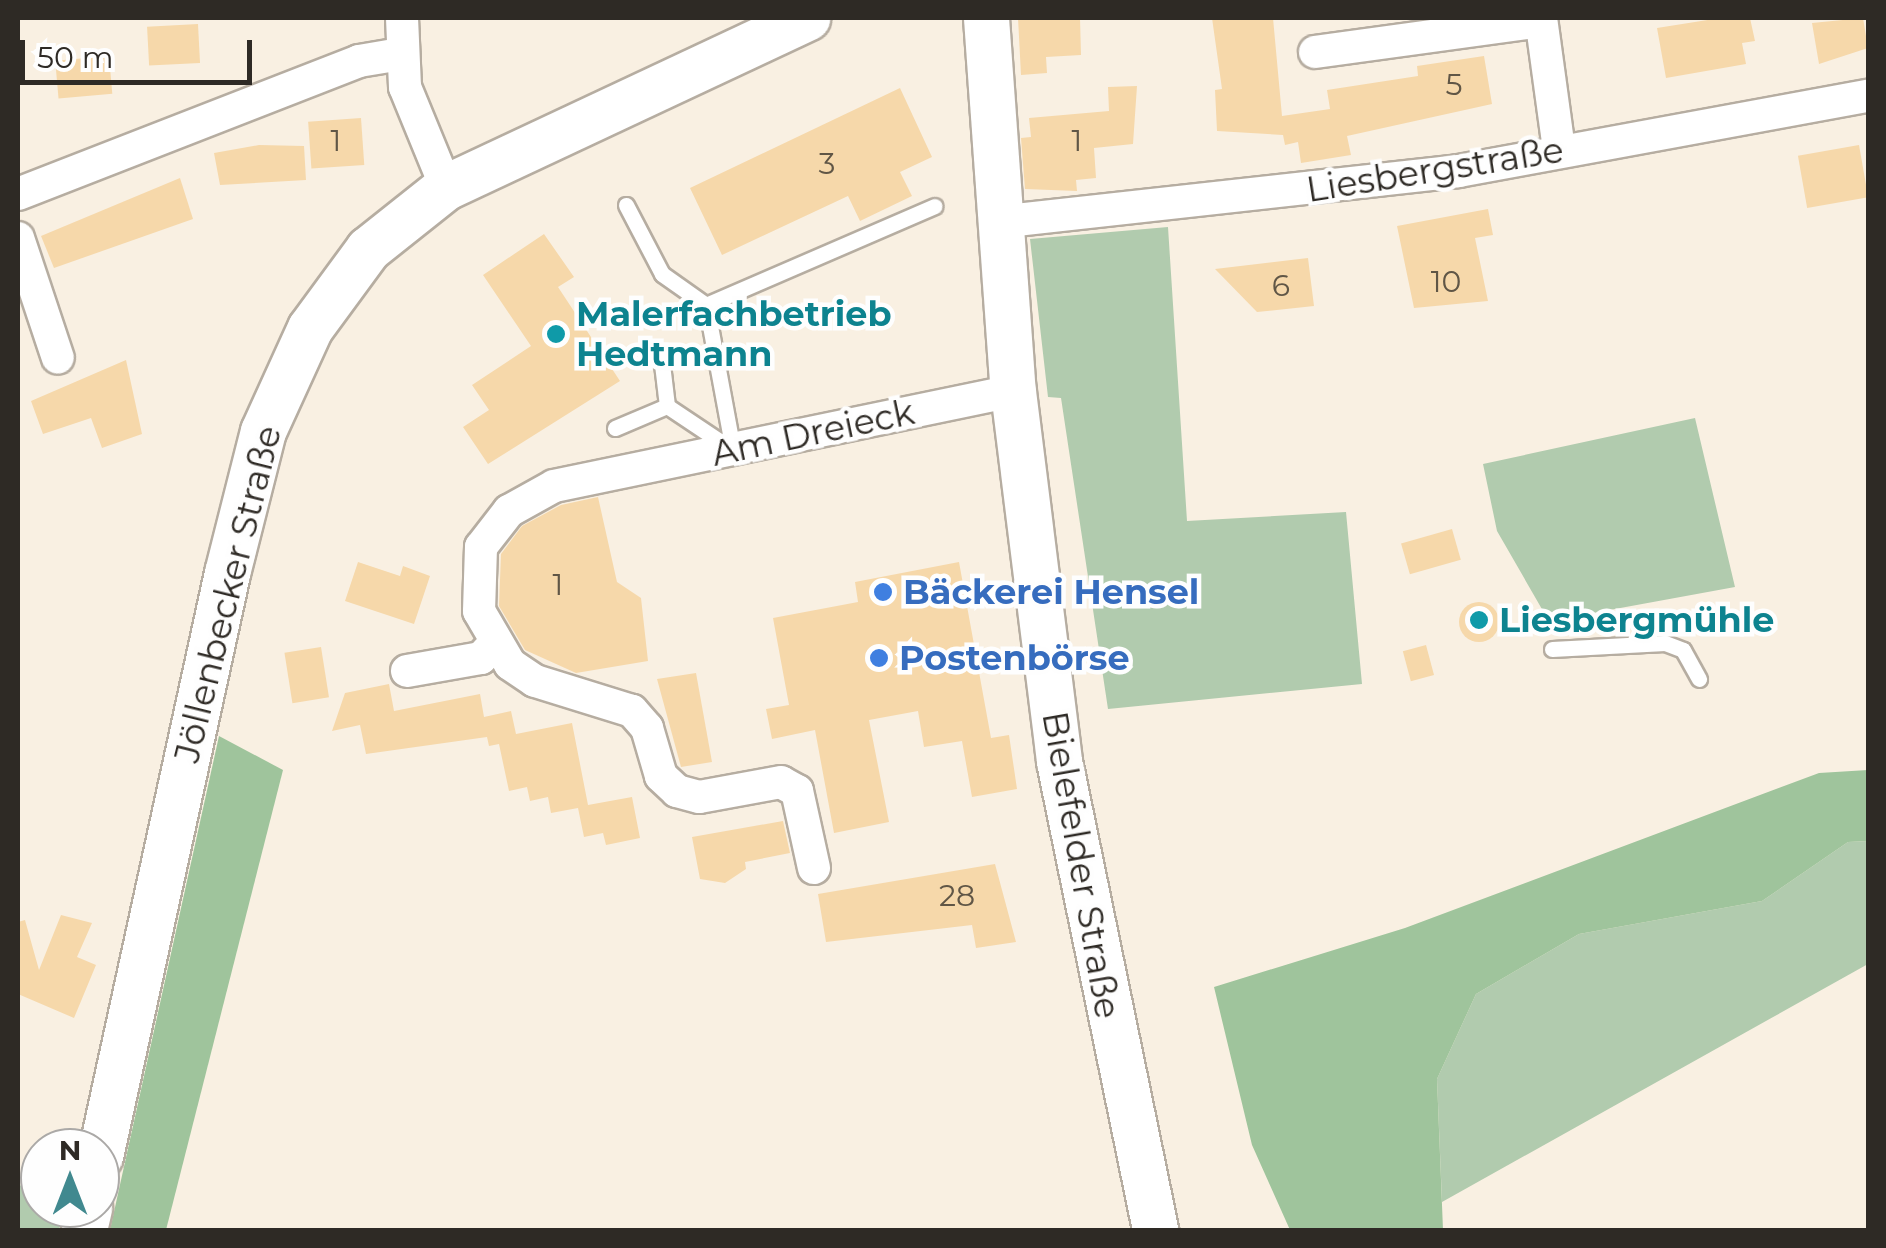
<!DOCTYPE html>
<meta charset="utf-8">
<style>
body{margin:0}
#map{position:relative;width:1886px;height:1248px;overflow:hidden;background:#f9f0e2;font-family:Montserrat,sans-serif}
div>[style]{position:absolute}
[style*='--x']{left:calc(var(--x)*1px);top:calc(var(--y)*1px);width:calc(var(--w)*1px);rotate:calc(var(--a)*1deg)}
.green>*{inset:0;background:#b1cbae}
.forest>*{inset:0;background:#9fc49c}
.building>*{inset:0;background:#f6d8aa;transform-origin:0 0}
.round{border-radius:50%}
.roads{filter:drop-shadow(2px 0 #b6ada1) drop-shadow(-2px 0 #b6ada1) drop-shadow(0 2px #b6ada1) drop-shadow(0 -2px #b6ada1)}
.service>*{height:15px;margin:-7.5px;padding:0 7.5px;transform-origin:7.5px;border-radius:7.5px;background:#fff}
.minor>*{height:32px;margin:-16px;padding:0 16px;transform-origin:16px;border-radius:16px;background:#fff}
.secondary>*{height:45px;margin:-22.5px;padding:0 22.5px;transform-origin:22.5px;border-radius:22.5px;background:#fff}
.dots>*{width:28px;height:28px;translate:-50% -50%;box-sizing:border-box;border:5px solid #fefefe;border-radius:50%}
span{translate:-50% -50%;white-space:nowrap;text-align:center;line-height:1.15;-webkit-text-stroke:9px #fefefe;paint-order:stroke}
.number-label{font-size:30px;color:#605646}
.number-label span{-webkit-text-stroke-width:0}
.street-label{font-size:35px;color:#2e2a25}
.culture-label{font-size:35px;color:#0d838f;font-weight:700}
.left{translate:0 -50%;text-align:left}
.shop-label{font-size:35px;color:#366cbe;font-weight:700}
.frame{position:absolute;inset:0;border:20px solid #2e2a25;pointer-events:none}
.north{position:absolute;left:20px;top:1128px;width:100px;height:100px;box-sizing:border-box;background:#fefefe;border:2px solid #aba9a7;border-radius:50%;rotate:0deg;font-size:28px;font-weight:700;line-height:40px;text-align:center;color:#2e2a25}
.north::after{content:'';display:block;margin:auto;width:35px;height:45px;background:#41898f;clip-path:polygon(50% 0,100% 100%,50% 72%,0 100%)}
.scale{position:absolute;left:20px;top:40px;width:232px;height:45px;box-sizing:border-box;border:5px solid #2e2a25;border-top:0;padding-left:12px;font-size:30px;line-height:35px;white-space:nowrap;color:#2e2a25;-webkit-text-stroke:8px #fefefe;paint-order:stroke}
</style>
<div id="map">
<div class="green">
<div style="clip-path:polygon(1168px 227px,1187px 521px,1346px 512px,1362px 684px,1108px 709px,1061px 398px,1048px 397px,1030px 239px)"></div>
<div style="clip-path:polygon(1695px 418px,1735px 587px,1593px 613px,1554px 630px,1497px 531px,1483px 464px)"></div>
<div style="clip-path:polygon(1868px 841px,1868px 964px,1442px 1202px,1437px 1079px,1476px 994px,1579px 934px,1762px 901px,1848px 842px)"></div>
<div style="clip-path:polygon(18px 1185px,40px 1190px,40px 1208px,64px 1208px,59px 1230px,18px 1230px)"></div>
</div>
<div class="forest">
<div style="clip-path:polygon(219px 736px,283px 770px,166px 1230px,110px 1230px)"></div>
<div style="clip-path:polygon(1868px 770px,1868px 841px,1848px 842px,1762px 901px,1579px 934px,1476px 994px,1437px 1079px,1443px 1230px,1290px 1230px,1252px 1145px,1214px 987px,1405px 928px,1819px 773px)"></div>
</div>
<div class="building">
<div style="clip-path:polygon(1018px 18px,1080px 18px,1081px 55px,1046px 57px,1047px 73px,1021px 75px)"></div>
<div style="clip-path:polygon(1212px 18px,1273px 18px,1282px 116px,1330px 109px,1327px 90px,1418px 76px,1417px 66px,1484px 56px,1492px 104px,1347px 136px,1351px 155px,1301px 163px,1298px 142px,1285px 145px,1283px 135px,1217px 131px,1215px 90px,1222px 89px)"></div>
<div style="clip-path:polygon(1720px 18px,1750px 18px,1755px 41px,1742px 43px,1746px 64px,1666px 78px,1657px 28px)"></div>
<div style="clip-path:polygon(1863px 18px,1868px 48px,1819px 64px,1812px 23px)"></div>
<div style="left:198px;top:24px;width:39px;height:51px;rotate:87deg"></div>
<div style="left:109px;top:56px;width:38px;height:54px;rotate:85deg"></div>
<div style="clip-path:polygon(1137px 86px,1133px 144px,1094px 148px,1096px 178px,1076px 180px,1077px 191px,1025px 189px,1021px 138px,1031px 137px,1029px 118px,1109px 111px,1108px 87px)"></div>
<div style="clip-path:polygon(900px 88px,932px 157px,900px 172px,912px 196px,860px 221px,848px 196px,722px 255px,690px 188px)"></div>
<div style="left:361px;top:118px;width:47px;height:53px;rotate:86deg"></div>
<div style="clip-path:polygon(259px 145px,304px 146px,306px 180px,220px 185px,214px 153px)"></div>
<div style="left:1859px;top:145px;width:53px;height:62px;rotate:80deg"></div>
<div style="clip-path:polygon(180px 178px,193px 219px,54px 268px,41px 236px)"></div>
<div style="clip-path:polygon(1488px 209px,1493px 235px,1475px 238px,1488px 301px,1414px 308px,1397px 226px)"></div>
<div style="clip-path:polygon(544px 234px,574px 277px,558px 287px,620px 381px,488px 464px,463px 427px,489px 410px,472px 385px,531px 346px,483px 275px)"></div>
<div style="clip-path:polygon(1308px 258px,1314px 306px,1257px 312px,1215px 269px)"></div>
<div style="clip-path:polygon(126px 360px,142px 434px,102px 448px,91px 418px,43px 434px,31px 401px)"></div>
<div style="clip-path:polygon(598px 497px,617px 582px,641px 598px,648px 661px,576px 673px,525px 650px,499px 606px,501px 554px,522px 526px,561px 505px)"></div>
<div style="left:1452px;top:529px;width:32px;height:53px;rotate:74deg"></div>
<div style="clip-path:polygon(358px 562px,400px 576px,403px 566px,430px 576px,414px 624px,345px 601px)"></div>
<div style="clip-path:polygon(959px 562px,991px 738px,1009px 735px,1017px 789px,972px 797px,962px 741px,924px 747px,918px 711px,869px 720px,889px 822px,834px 833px,815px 730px,772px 739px,766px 709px,789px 705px,773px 618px,858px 602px,855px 582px)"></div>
<div class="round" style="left:1459px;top:602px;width:40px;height:40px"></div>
<div style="left:1426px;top:645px;width:31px;height:24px;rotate:75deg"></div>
<div style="left:321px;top:647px;width:51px;height:37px;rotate:81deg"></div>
<div style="clip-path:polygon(696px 673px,712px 762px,681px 767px,657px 679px)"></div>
<div style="clip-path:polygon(389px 684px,394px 711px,480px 694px,484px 717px,511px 711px,516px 734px,572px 723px,588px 805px,632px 797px,640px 838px,606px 845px,603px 833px,584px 837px,578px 808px,551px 813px,548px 797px,530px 801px,527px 787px,509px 791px,499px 744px,489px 746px,487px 737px,366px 754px,360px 725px,332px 731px,345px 693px)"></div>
<div style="clip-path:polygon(783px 821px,790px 853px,745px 862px,746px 869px,725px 883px,700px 879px,692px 837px)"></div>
<div style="clip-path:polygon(995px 864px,1016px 942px,976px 948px,972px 925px,826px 942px,818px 894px)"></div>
<div style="clip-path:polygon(61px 915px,92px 923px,77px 957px,96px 965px,74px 1018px,18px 994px,18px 922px,25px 920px,39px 970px)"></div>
</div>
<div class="roads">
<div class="service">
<div style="--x:626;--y:205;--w:78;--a:62.4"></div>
<div style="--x:662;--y:274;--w:54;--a:35.2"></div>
<div style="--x:662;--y:364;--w:42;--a:83.2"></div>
<div style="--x:615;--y:428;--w:56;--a:-22.9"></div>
<div style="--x:667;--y:406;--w:76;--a:33.7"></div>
<div style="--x:733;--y:450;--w:147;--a:-100.5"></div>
<div style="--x:706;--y:305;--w:249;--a:-23.4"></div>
<div style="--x:1552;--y:649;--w:113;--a:-3"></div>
<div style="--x:1665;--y:643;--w:19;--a:21"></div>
<div style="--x:1683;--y:650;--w:33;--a:61"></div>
</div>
<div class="minor">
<div style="--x:402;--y:18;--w:69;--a:87.5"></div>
<div style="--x:405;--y:87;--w:108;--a:67.7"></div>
<div style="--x:1541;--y:18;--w:132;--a:82.2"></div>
<div style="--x:1315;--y:52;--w:228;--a:-7.8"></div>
<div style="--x:18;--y:194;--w:366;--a:-21.3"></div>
<div style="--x:359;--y:61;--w:43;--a:-9.5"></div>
<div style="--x:998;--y:222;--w:463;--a:-6.3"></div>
<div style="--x:1458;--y:171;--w:417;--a:-10.4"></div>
<div style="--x:18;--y:238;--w:126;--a:71.6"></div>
<div style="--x:407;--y:671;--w:75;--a:-10"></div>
<div style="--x:481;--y:658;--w:18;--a:-47"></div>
<div style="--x:814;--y:868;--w:79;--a:-102.4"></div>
<div style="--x:797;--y:791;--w:18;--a:-151"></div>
<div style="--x:781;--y:782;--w:83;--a:169.6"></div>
<div style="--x:699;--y:797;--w:23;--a:-165"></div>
<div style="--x:677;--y:791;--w:22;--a:-137"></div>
<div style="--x:661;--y:776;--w:50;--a:-106.3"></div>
<div style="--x:647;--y:728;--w:23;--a:-131"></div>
<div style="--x:632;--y:711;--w:102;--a:-162.8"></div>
<div style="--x:535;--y:681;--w:30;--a:-146"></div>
<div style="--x:510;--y:664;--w:61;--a:-120.3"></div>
<div style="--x:479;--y:611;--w:64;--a:-88.2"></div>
<div style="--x:481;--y:547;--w:46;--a:-52.1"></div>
<div style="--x:509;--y:511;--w:51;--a:-29.1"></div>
<div style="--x:554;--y:486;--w:469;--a:-11.7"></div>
</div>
<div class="secondary">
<div style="--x:986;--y:18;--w:374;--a:85.9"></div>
<div style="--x:1013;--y:391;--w:373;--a:82.9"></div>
<div style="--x:1059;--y:761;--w:479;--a:78.4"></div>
<div style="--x:100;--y:1156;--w:597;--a:-77.71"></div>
<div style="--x:227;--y:573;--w:146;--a:-75.8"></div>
<div style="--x:263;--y:431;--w:113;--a:-65.5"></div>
<div style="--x:310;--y:328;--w:98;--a:-53.7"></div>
<div style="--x:368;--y:249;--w:100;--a:-38.5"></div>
<div style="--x:446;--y:187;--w:399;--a:-25.1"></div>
<div style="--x:84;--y:1230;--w:23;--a:-77"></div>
</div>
</div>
<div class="dots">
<div style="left:556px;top:334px;background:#0f9aa8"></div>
<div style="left:883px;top:592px;background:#3f7fe0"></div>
<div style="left:1479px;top:620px;background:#0f9aa8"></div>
<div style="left:879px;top:658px;background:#3f7fe0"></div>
</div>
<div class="number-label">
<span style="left:1454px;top:85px">5</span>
<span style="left:336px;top:141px">1</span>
<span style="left:1077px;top:141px">1</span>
<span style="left:827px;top:164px">3</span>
<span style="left:1446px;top:282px">10</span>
<span style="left:1281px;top:286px">6</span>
<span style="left:558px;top:585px">1</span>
<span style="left:957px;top:896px">28</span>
</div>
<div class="street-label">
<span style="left:1435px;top:170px;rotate:-9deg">Liesbergstraße</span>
<span style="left:813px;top:433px;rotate:-12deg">Am Dreieck</span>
<span style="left:228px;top:594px;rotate:-76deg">Jöllenbecker Straße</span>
<span style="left:1081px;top:865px;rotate:80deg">Bielefelder Straße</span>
</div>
<div class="culture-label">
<span class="left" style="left:576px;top:334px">Malerfachbetrieb<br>Hedtmann</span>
<span class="left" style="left:1499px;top:620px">Liesbergmühle</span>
</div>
<div class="shop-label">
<span class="left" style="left:903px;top:592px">Bäckerei Hensel</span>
<span class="left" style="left:899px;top:658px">Postenbörse</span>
</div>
<div class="frame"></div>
<div class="north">N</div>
<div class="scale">50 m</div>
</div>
